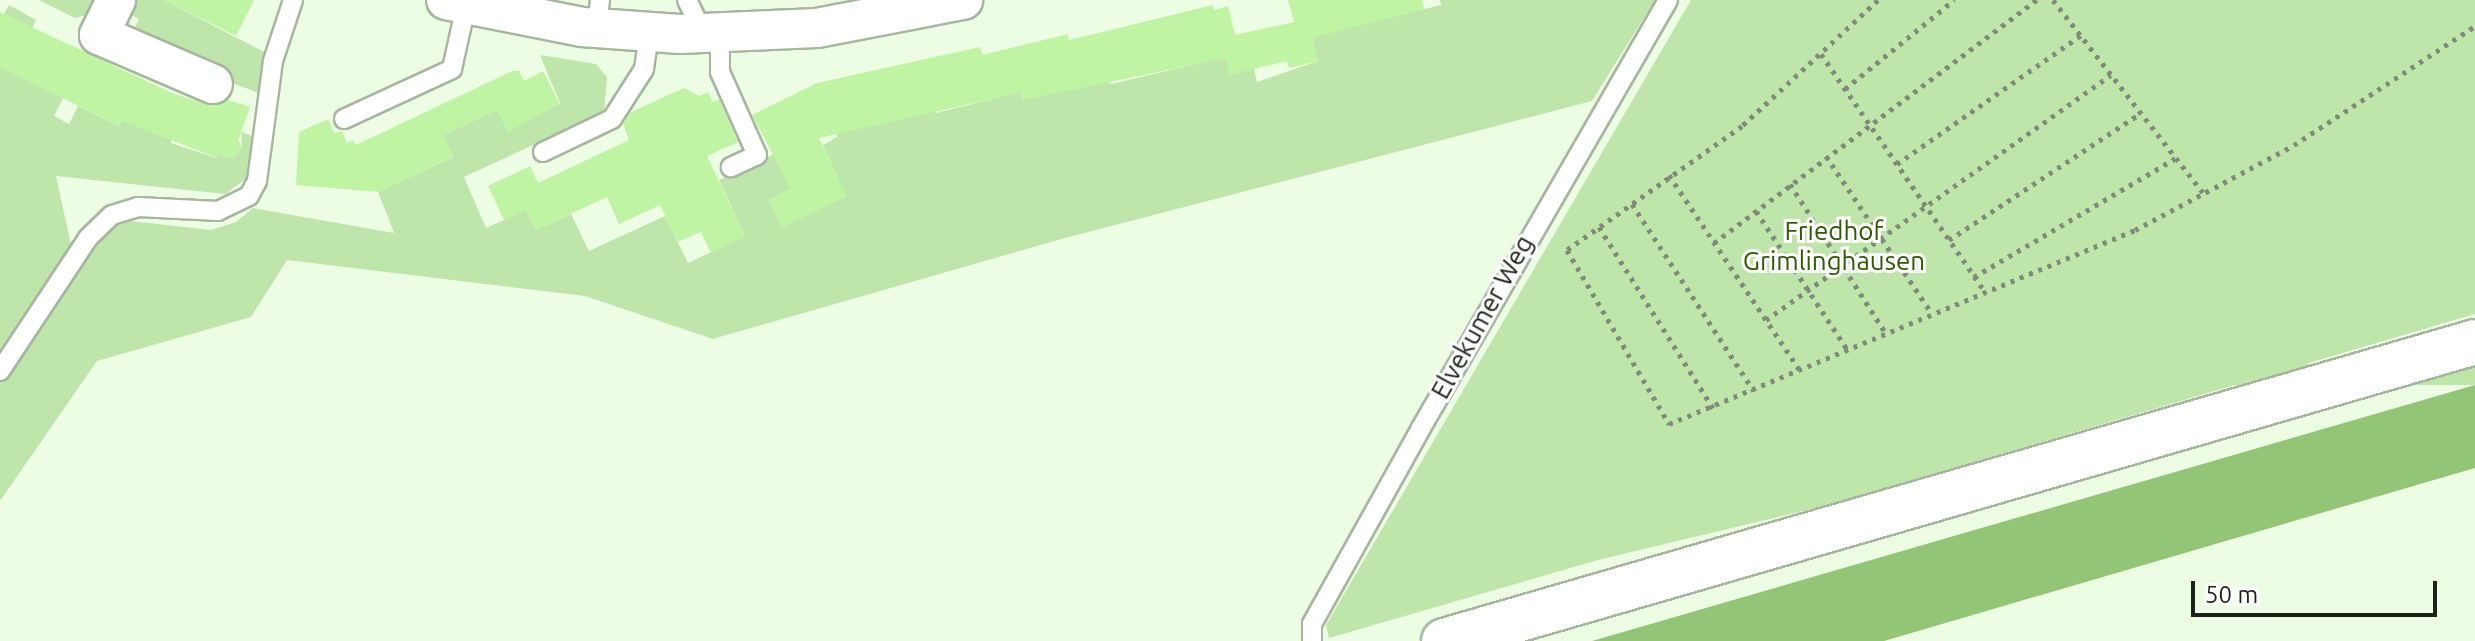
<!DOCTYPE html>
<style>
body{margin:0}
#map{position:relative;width:2475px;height:641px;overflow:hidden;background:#edfde4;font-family:Ubuntu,sans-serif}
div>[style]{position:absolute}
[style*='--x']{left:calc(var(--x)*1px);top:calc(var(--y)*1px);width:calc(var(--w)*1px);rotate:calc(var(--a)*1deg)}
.green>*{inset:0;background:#bfe6aa;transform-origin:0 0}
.forest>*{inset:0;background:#93c576}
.building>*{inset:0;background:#bff4a2}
.path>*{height:5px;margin-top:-2.5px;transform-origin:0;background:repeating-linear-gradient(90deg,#808b7a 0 4px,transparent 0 10px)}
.roads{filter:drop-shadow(2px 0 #a6b69f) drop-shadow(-2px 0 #a6b69f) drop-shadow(0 2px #a6b69f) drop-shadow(0 -2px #a6b69f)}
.service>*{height:18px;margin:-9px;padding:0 9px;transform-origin:9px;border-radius:9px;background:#fff}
.minor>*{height:38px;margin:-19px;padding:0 19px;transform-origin:19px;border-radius:19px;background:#fff}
.primary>*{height:44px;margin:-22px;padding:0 22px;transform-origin:22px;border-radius:22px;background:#fff}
span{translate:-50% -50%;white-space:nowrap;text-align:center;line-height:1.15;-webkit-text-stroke:6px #fff;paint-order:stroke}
.park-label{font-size:26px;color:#2d5a02}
.street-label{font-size:26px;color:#1c2219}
.scale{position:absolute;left:2191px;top:581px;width:246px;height:36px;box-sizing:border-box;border:4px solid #1c2219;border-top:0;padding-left:10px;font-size:24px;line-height:28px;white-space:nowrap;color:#1c2219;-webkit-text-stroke:6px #fff;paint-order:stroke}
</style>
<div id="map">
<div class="green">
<div style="clip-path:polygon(39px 0,105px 0,99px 12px,75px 18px)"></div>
<div style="clip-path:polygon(129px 0,164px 0,268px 54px,261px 94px,127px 43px,139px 19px,124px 11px)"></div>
<div style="clip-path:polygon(1440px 0,1655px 0,1592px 101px,1065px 238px,713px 339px,585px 296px,287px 260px,251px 317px,97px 361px,0 501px,0 21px,9px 5px,36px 20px,11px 72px,63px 98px,54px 116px,69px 124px,78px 106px,119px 126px,130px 105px,172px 138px,171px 143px,216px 158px,218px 153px,233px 158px,242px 147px,241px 132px,256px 137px,250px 176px,225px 194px,56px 176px,77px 272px,108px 228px,130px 221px,211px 230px,236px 222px,253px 208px,394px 233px,378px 192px,453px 157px,443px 135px,497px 110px,508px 131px,560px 103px,540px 55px,596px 64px,607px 77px,604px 112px,464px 177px,486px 228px,526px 210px,536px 230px,571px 214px,589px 251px,665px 216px,688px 263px,745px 236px,719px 180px,774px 154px,791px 189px,769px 200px,782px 227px,846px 196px,823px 145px,837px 137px,831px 120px,932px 99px,936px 113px,992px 99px,1019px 81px,1023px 99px,1106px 65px,1111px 84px,1226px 57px,1254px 69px,1257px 82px,1318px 61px,1307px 18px,1384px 19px,1441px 5px)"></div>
<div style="clip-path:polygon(1691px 0,2475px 0,2475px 314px,1832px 504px,1598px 560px,1329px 638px,1326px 625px)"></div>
<div style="left:2475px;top:364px;width:21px;height:991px;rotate:90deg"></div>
</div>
<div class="forest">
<div style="clip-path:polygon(2475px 385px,2475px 468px,1884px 641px,1592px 641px)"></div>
</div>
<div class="building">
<div style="clip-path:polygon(164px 0,254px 0,236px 36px)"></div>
<div style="clip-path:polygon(1288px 0,1422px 0,1424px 9px,1312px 38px,1318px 61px,1289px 68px,1287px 61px,1229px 75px,1226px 58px,1023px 100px,1022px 92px,819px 138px,847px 196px,782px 227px,769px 200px,791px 189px,752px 115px,817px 83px,980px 47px,982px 55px,1068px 34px,1069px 40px,1213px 5px,1214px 10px,1228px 6px,1235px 35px,1294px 22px)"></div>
<div style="clip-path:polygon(0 12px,172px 93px,205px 104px,228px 100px,250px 107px,238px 140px,242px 147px,233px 158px,218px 153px,217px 158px,122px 121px,119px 126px,0 67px)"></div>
<div style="clip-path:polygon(512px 71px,519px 71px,524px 81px,543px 71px,559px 103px,508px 132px,497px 110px,443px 135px,454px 156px,379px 192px,296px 185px,299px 132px,328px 119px,334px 133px,342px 131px,347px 143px,353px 140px,356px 145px)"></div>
<div style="clip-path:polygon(684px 88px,699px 96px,708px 92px,713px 102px,719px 99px,738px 142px,707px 156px,745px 236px,711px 253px,701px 232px,678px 242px,660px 205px,619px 224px,607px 197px,536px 230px,526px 210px,504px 220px,488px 186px,530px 166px,538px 183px,629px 140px,623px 124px,631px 112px)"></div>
</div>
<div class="path">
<div style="--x:1878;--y:0;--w:185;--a:137.2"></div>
<div style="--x:1742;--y:126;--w:214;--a:144.7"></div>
<div style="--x:1567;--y:250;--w:202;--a:59.6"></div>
<div style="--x:1669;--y:424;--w:505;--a:-22.6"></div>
<div style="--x:2135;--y:230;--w:180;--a:-28.1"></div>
<div style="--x:2294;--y:145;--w:217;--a:-33.3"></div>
<div style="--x:2053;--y:0;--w:244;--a:52.1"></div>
<div style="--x:1821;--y:54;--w:290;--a:55.4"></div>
<div style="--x:1845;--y:89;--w:141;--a:-39.2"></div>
<div style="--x:1826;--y:156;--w:190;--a:56.1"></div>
<div style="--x:1897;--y:164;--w:225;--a:-35"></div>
<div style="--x:1669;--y:175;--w:237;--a:56.2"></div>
<div style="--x:1790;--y:184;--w:179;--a:57.3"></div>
<div style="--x:1632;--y:204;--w:223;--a:56.9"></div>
<div style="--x:1756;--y:211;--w:169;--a:56.6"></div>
<div style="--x:1599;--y:227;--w:214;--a:57.8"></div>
<div style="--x:1949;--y:240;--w:230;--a:-33.5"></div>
<div style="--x:1714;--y:243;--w:404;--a:-37"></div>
<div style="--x:1974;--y:277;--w:234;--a:-30.5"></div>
<div style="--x:1766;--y:320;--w:423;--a:-35.4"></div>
</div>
<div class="roads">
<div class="service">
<div style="--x:687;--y:0;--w:37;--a:64"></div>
<div style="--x:597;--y:28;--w:28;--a:-84"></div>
<div style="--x:720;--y:33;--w:39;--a:90"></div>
<div style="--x:720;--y:72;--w:91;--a:66"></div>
<div style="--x:757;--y:155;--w:29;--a:155"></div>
<div style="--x:344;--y:119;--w:119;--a:-24.8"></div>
<div style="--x:452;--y:69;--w:65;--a:-77.5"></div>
<div style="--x:543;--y:152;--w:76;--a:-25.6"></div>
<div style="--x:612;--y:119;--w:59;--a:-57.4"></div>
<div style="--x:644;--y:69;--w:37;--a:-82"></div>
<div style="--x:0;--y:371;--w:159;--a:-56.5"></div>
<div style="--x:88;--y:238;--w:33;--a:-44"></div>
<div style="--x:112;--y:215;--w:27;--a:-17"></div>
<div style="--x:138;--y:207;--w:80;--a:2.9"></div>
<div style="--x:218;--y:211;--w:34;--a:-26"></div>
<div style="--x:249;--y:196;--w:17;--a:-62"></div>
<div style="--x:257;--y:181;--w:121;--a:-82.4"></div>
<div style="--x:273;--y:61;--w:64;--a:-71.8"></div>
<div style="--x:1312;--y:641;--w:17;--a:-90"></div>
<div style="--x:1312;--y:624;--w:224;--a:-60.9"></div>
<div style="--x:1421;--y:428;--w:494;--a:-60"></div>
</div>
<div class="minor">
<div style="--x:116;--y:0;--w:39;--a:116"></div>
<div style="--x:99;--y:35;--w:124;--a:23.3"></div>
<div style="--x:446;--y:0;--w:139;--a:11.2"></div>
<div style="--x:582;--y:27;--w:98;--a:4.1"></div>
<div style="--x:680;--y:34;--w:137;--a:-2.5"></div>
<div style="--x:817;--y:28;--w:149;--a:-10.9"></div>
</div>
<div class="primary">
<div style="--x:1444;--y:641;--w:1073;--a:-16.17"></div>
</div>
</div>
<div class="park-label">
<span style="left:1834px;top:246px">Friedhof<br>Grimlinghausen</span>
</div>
<div class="street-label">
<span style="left:1482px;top:317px;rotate:-61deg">Elvekumer Weg</span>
</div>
<div class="scale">50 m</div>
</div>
